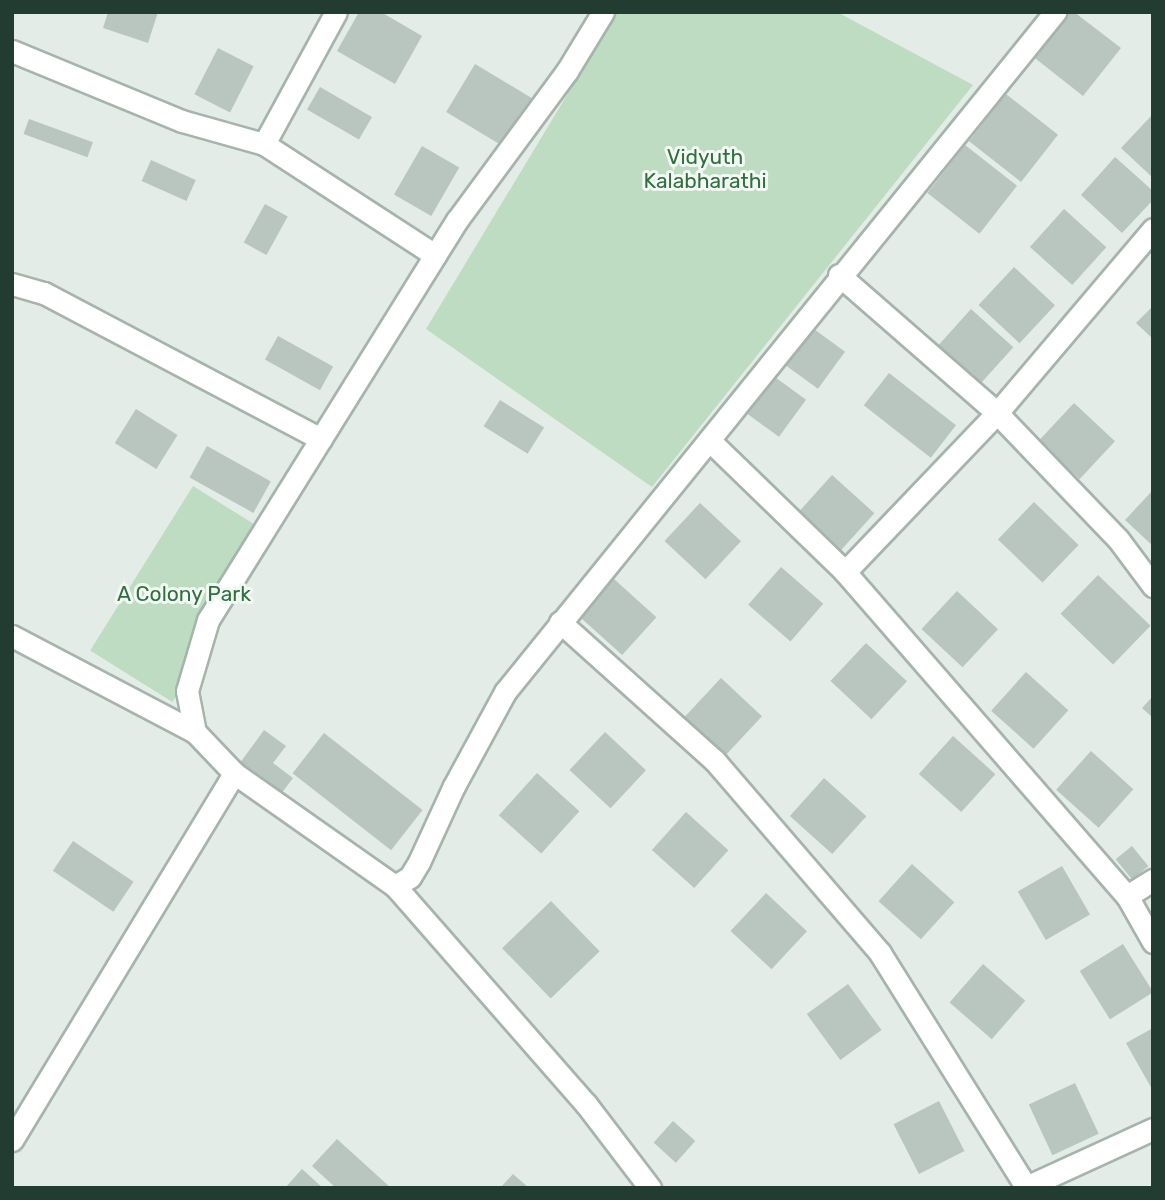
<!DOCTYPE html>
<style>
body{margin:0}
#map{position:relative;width:1165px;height:1200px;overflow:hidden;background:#e3ece6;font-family:Rubik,sans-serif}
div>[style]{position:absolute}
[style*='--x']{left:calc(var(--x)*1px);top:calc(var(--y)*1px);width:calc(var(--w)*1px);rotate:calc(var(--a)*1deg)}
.green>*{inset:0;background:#bddcc1;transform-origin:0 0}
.building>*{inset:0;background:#b8c6bf;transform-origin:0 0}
.roads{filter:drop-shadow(2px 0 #a6b4ac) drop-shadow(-2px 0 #a6b4ac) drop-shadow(0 2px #a6b4ac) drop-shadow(0 -2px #a6b4ac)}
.minor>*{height:21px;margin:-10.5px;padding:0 10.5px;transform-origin:10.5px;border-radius:10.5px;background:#fff}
span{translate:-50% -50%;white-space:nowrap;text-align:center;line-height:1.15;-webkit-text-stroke:6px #f3f8f5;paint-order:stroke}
.park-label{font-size:21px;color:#307040}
.frame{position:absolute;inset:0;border:14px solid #233c32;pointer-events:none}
</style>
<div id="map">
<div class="green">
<div style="clip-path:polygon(617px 12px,837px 12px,973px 85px,652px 487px,426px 329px)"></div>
<div style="left:193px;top:486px;width:97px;height:194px;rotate:32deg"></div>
</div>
<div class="building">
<div style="clip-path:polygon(108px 12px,158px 12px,148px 43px,103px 28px)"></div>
<div style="clip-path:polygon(359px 12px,381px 12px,422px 36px,395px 84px,337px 51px)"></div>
<div style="clip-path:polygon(1064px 12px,1074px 12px,1121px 48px,1083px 96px,1031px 55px)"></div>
<div style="left:218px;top:48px;width:40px;height:52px;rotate:27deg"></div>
<div style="left:475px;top:64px;width:66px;height:56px;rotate:31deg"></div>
<div style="left:320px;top:87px;width:60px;height:26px;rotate:30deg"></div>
<div style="left:1006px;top:94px;width:66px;height:60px;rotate:38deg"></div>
<div style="clip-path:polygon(1153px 114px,1153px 178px,1121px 148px)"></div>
<div style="left:29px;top:119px;width:68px;height:16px;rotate:20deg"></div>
<div style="left:965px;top:145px;width:66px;height:61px;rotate:38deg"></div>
<div style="left:422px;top:146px;width:43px;height:56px;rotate:30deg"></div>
<div style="clip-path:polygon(1115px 157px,1153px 191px,1153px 200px,1122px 233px,1081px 195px)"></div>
<div style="left:151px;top:160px;width:49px;height:23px;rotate:24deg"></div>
<div style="left:265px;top:204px;width:26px;height:44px;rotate:29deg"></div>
<div style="left:1064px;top:209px;width:57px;height:51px;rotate:42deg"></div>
<div style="left:1014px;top:267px;width:56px;height:52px;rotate:43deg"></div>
<div style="clip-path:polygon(1153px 306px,1153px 339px,1136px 323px)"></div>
<div style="left:971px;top:309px;width:57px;height:51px;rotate:42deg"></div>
<div style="left:807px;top:324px;width:47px;height:46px;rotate:36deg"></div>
<div style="left:278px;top:336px;width:63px;height:27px;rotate:29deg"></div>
<div style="left:768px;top:372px;width:47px;height:46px;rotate:36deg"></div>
<div style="left:889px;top:373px;width:85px;height:41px;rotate:38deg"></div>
<div style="left:500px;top:400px;width:52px;height:31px;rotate:32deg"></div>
<div style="left:1074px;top:403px;width:56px;height:52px;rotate:43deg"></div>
<div style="left:136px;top:409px;width:49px;height:40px;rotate:32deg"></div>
<div style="left:207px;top:446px;width:73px;height:36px;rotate:29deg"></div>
<div style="left:832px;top:475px;width:57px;height:51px;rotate:42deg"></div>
<div style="clip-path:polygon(1153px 490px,1153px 546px,1125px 520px)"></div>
<div style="left:1034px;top:502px;width:62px;height:52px;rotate:44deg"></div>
<div style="left:700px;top:503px;width:56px;height:52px;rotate:43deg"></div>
<div style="left:781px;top:567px;width:56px;height:50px;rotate:41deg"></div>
<div style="left:1098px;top:575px;width:73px;height:54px;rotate:44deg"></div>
<div style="left:614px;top:579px;width:57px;height:51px;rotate:42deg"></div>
<div style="left:957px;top:591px;width:56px;height:52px;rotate:43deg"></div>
<div style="left:866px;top:643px;width:56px;height:52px;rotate:43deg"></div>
<div style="left:1026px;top:672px;width:57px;height:52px;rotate:42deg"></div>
<div style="left:721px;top:678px;width:56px;height:64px;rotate:43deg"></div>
<div style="clip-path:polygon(1153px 696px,1153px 718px,1142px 708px)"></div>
<div style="clip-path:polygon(264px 730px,286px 746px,273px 763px,293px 778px,275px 802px,234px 771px)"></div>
<div style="left:605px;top:732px;width:56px;height:52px;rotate:43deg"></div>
<div style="left:324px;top:733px;width:125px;height:51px;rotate:38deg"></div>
<div style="left:953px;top:736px;width:57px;height:51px;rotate:42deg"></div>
<div style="left:1091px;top:751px;width:57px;height:52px;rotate:42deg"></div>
<div style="left:537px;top:773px;width:57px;height:57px;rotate:42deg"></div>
<div style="left:824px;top:778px;width:57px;height:51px;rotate:42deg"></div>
<div style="left:686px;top:812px;width:57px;height:51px;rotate:42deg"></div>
<div style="left:73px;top:841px;width:73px;height:36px;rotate:34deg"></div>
<div style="left:1132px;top:846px;width:26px;height:21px;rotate:51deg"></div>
<div style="left:912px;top:864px;width:57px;height:50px;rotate:42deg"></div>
<div style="left:1062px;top:866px;width:56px;height:51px;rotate:60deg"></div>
<div style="left:766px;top:893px;width:56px;height:52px;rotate:43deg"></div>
<div style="left:551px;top:901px;width:70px;height:68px;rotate:46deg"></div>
<div style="left:1123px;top:944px;width:57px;height:51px;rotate:58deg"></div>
<div style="left:983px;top:964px;width:56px;height:51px;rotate:41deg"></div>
<div style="left:848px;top:984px;width:57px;height:51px;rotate:54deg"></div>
<div style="clip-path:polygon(1153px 1028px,1153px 1091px,1126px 1043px)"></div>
<div style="left:1075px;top:1083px;width:56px;height:51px;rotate:65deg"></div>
<div style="left:939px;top:1101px;width:56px;height:51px;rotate:63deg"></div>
<div style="left:673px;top:1121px;width:30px;height:29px;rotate:42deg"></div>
<div style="clip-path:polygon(337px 1139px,391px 1188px,336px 1188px,312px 1166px)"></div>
<div style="clip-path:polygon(302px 1169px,323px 1188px,285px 1188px)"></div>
<div style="clip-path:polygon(513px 1174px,529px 1188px,500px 1188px)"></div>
</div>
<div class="roads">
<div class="minor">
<div style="--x:603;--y:12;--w:69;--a:121.4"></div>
<div style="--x:567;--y:71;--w:185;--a:126.4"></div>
<div style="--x:457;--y:220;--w:471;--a:121.9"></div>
<div style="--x:208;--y:620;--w:74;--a:106.5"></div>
<div style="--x:187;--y:691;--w:42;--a:79"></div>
<div style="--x:195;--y:732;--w:57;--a:46.4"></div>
<div style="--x:234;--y:773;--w:197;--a:35.1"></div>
<div style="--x:395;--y:886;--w:17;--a:-31"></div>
<div style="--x:410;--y:877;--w:17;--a:-59"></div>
<div style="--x:419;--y:862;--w:84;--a:-65.3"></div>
<div style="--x:454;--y:786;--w:107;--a:-61.5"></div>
<div style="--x:505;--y:692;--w:875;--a:-51.03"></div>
<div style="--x:12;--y:51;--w:184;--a:22.4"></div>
<div style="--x:182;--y:121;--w:85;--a:15.7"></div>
<div style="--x:264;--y:144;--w:204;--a:33"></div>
<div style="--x:264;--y:144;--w:150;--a:-61.4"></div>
<div style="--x:839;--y:275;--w:210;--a:41.1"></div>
<div style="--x:997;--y:413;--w:175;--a:46.2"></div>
<div style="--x:1118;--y:539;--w:59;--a:53.3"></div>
<div style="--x:12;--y:284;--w:33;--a:16"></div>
<div style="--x:44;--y:293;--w:313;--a:27.8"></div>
<div style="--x:709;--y:440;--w:190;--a:44.1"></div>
<div style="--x:845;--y:572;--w:430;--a:49"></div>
<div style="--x:1127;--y:896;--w:53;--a:60.5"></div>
<div style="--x:845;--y:572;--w:220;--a:-46.3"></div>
<div style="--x:997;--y:413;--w:241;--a:-49.7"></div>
<div style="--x:560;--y:622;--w:208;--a:41.9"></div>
<div style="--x:715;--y:761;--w:253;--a:49.3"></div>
<div style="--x:880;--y:953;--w:276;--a:58"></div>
<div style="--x:12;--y:636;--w:207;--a:27.7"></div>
<div style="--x:395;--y:886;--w:290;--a:48.8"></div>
<div style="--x:586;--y:1104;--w:106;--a:52.7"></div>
<div style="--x:1127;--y:896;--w:31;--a:-32"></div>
<div style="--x:12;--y:1140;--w:429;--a:-58.8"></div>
<div style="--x:1024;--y:1188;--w:142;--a:-24.6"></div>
</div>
</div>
<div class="park-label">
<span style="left:705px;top:169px">Vidyuth<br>Kalabharathi</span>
<span style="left:184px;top:594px">A Colony Park</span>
</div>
<div class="frame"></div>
</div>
